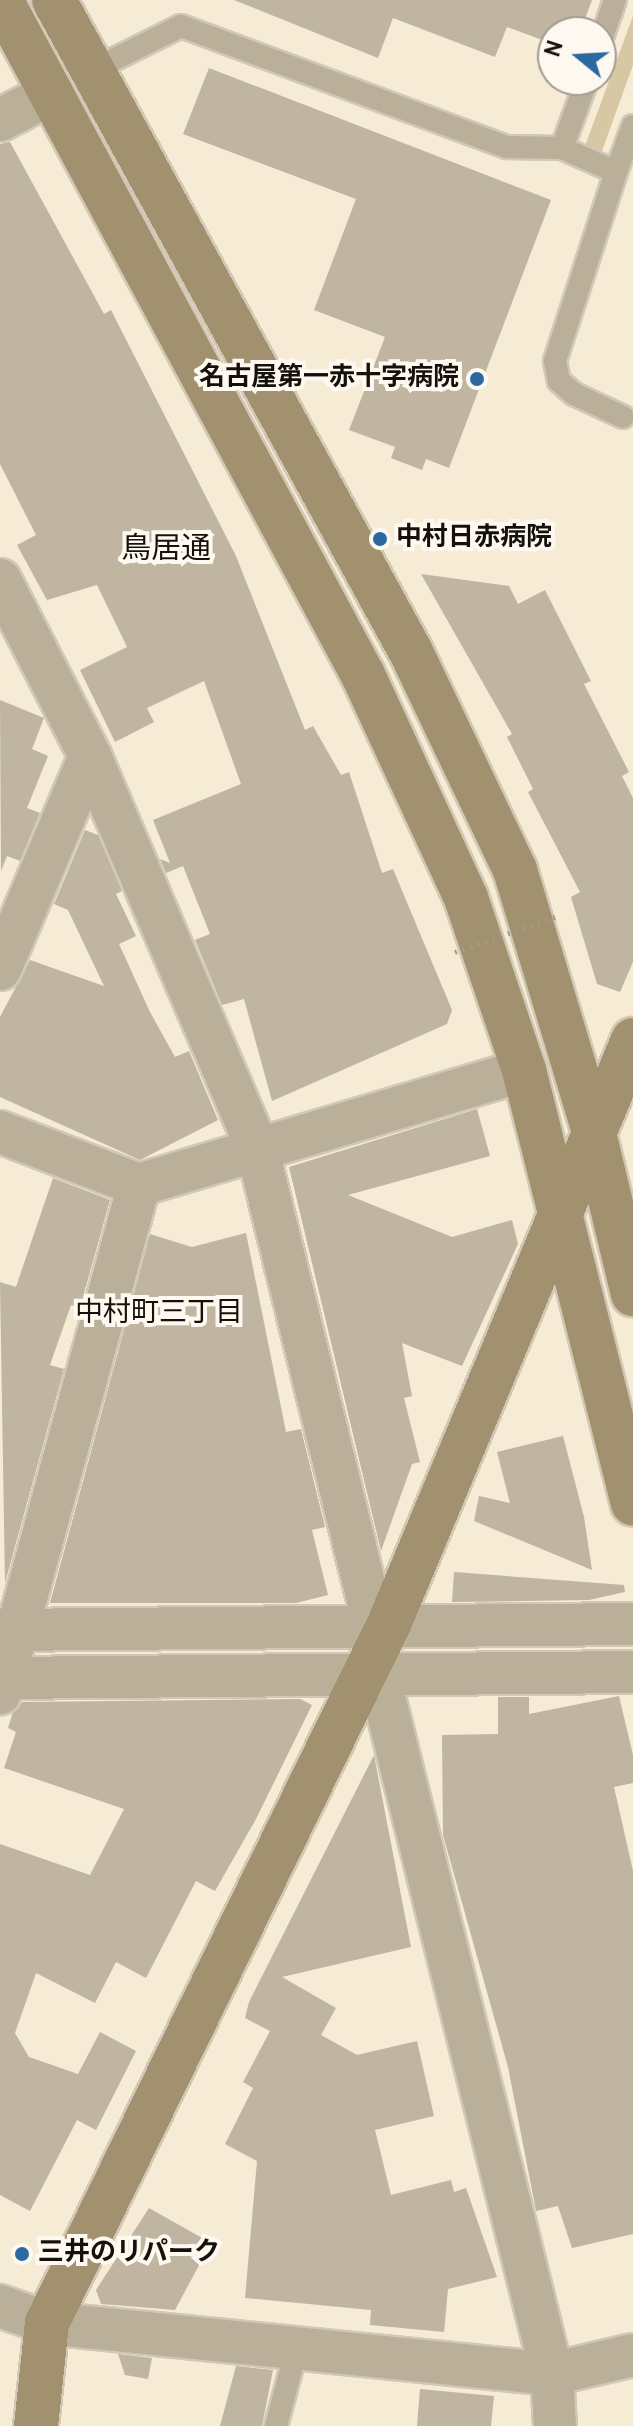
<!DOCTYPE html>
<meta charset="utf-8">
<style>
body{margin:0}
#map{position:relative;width:633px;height:2426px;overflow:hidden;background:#f6ebd5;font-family:Overpass,"Noto Sans JP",sans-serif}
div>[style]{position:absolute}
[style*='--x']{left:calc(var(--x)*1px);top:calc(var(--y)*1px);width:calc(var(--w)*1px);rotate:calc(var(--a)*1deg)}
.green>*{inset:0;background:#d7c7a2}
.building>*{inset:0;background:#bfb5a0}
.roads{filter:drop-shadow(2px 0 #d2c8b5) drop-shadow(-2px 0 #d2c8b5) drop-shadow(0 2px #d2c8b5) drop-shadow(0 -2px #d2c8b5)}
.lane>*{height:22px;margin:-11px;padding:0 11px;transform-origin:11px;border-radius:11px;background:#baaf98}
.street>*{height:42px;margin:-21px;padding:0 21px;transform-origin:21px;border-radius:21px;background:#baaf98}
.secondary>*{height:44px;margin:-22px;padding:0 22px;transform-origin:22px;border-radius:22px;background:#a2916e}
.path-bridge>*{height:5px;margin-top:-2.5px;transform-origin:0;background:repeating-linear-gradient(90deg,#a19989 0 2px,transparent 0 8px)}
.dots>*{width:22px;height:22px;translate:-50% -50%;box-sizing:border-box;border:4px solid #fef9f0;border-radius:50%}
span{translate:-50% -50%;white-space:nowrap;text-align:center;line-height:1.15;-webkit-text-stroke:8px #fef9f0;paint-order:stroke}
.poi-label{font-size:26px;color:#15110a;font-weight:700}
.right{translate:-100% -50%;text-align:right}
.left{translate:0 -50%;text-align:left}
.neighbourhood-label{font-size:28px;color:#15110a}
.quarter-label{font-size:30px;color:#15110a}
.north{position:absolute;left:537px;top:16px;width:80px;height:80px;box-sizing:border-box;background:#fef9f0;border:2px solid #a19c94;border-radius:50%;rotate:288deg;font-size:22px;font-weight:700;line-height:32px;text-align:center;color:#15110a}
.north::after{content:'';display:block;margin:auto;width:28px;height:36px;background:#2c69a1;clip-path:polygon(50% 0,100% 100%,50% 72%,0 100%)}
</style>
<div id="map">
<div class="green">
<div style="clip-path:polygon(633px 16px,633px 65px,602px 151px,585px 146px)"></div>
</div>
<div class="building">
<div style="clip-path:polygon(234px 0,592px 0,580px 32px,553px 32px,553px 44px,507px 27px,495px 57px,393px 18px,378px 58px)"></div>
<div style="clip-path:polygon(209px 68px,551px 200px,449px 468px,426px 459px,422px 470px,391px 458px,395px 447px,349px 430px,385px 337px,314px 310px,356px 199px,183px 134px)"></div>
<div style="clip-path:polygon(10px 142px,104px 314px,111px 310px,236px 556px,305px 730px,313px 726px,341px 775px,349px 772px,382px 873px,393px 869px,452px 1010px,447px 1024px,272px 1101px,244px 999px,222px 1005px,195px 940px,210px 934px,183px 866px,166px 873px,160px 859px,170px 863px,153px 820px,241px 784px,204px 681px,147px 708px,154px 722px,115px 742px,80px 670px,127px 647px,97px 585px,47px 600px,17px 545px,36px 535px,0 464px,0 144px)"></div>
<div style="clip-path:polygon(421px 574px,509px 586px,518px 604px,545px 590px,591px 681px,584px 684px,629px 772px,622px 776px,633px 798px,633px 962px,620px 992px,597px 984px,571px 897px,580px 892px,528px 792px,533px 789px,507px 737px,512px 734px)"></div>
<div style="clip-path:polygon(0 700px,44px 718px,32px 749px,48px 756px,27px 808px,40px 813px,20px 861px,7px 856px,1px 871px)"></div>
<div style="clip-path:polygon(85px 830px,98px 835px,122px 891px,116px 894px,136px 936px,119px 944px,150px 1012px,175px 1057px,189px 1051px,218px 1120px,140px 1160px,0 1097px,0 1017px,30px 960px,104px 986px,68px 910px,54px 904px)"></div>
<div style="clip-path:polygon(477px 1109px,490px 1156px,348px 1195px,452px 1237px,512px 1220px,518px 1244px,462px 1366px,402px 1343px,412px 1396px,404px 1398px,420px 1462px,412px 1464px,381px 1551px,289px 1167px)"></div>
<div style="clip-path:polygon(53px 1178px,110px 1200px,80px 1308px,71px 1305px,50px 1365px,64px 1369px,5px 1583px,0 1282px,16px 1287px)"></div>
<div style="clip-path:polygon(246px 1233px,286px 1432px,301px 1429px,325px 1527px,312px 1530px,328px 1595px,296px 1603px,50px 1603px,150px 1234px,192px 1247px)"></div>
<div style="clip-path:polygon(563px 1436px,584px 1517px,592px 1570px,474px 1521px,479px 1496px,510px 1503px,497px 1452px)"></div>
<div style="clip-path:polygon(454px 1572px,624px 1585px,625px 1592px,589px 1600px,452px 1602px)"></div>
<div style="clip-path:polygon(619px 1696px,633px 1755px,633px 1783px,614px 1787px,633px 1871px,633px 2234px,572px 2248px,558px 2206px,536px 2211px,508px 2067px,443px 1835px,442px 1735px,498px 1734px,498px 1697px,529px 1697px,529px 1714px)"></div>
<div style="clip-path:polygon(300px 1699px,312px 1705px,256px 1819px,215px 1891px,196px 1881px,146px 1978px,116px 1962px,95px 2003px,36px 1973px,15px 2033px,29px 2057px,78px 2074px,100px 2032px,136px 2051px,96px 2130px,77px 2120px,30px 2211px,0 2195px,0 1844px,90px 1875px,124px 1809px,4px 1768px,16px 1732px,8px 1728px,13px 1712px,22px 1702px)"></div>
<div style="clip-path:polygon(374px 1755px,411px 1947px,282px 1977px,336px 2008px,321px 2035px,357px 2055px,417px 2041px,434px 2116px,375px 2130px,391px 2195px,451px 2180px,454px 2192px,466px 2188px,497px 2277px,448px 2289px,444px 2332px,370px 2325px,371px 2310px,245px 2298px,257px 2161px,225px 2144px,253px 2088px,243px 2082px,270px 2031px,245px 2018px,249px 2002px)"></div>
<div style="clip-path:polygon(149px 2208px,211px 2243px,175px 2310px,101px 2304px,96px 2290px)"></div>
<div style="clip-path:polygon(118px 2354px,152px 2358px,148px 2379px,125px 2375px)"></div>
<div style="clip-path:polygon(236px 2366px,273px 2370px,262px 2426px,220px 2426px)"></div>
<div style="clip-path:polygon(420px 2389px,494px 2396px,491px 2426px,417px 2426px)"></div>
</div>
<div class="roads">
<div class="lane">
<div style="--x:601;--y:40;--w:42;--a:-70.7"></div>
<div style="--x:93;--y:70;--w:98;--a:-26.6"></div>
<div style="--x:181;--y:26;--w:348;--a:20.4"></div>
<div style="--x:507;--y:147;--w:55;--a:1"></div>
<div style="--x:587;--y:80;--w:72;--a:110.2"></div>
<div style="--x:562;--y:148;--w:59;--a:24"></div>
<div style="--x:616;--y:172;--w:49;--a:-69.7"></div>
<div style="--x:616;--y:172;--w:199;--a:107.9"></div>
<div style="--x:555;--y:361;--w:20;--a:79"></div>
<div style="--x:559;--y:381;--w:20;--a:41"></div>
<div style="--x:574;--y:394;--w:54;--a:25.1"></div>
<div style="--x:276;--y:2426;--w:82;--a:-75.1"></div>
</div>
<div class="street">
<div style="--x:0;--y:120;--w:59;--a:-27.4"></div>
<div style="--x:0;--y:580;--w:198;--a:62.9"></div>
<div style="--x:90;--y:756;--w:426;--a:66.9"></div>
<div style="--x:257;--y:1148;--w:490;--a:76.2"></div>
<div style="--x:0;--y:969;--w:231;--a:-67.1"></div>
<div style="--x:0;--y:1132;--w:149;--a:20.9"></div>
<div style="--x:139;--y:1185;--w:527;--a:105.3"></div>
<div style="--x:139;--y:1185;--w:402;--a:-16.6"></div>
<div style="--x:0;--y:1630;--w:633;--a:-0.54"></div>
<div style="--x:379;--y:1677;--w:718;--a:76.06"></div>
<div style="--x:552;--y:2374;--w:52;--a:86.7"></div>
<div style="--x:0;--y:1678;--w:633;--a:-0.54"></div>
<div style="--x:0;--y:2306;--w:50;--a:19.9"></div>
<div style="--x:47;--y:2323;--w:508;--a:5.77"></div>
<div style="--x:552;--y:2374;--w:83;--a:-13.2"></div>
</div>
<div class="secondary">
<div style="--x:1;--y:0;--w:766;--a:61.8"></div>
<div style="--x:363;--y:675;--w:246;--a:65.2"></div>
<div style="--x:466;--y:898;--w:182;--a:71.4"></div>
<div style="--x:524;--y:1070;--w:447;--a:75.9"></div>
<div style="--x:54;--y:0;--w:743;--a:61.3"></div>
<div style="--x:411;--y:652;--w:242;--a:64.5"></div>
<div style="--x:515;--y:870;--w:270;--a:73.2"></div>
<div style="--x:593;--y:1129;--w:170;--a:76.4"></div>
<div style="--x:36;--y:2426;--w:104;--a:-83.9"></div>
<div style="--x:47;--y:2323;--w:778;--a:-63.93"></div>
<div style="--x:389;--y:1624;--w:633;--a:-67.32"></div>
</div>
</div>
<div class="path-bridge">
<div style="--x:455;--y:952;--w:109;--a:-19.3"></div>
</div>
<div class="dots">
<div style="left:477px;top:379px;background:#2c69a1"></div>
<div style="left:380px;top:539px;background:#2c69a1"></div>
<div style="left:22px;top:2254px;background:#2c69a1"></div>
</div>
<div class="poi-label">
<span class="right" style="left:459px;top:379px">名古屋第一赤十字病院</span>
<span class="left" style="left:396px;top:539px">中村日赤病院</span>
<span class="left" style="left:38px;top:2254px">三井のリパーク</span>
</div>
<div class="neighbourhood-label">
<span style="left:159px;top:1314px">中村町三丁目</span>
</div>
<div class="quarter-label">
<span style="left:166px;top:551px">鳥居通</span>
</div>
<div class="north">N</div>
</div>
